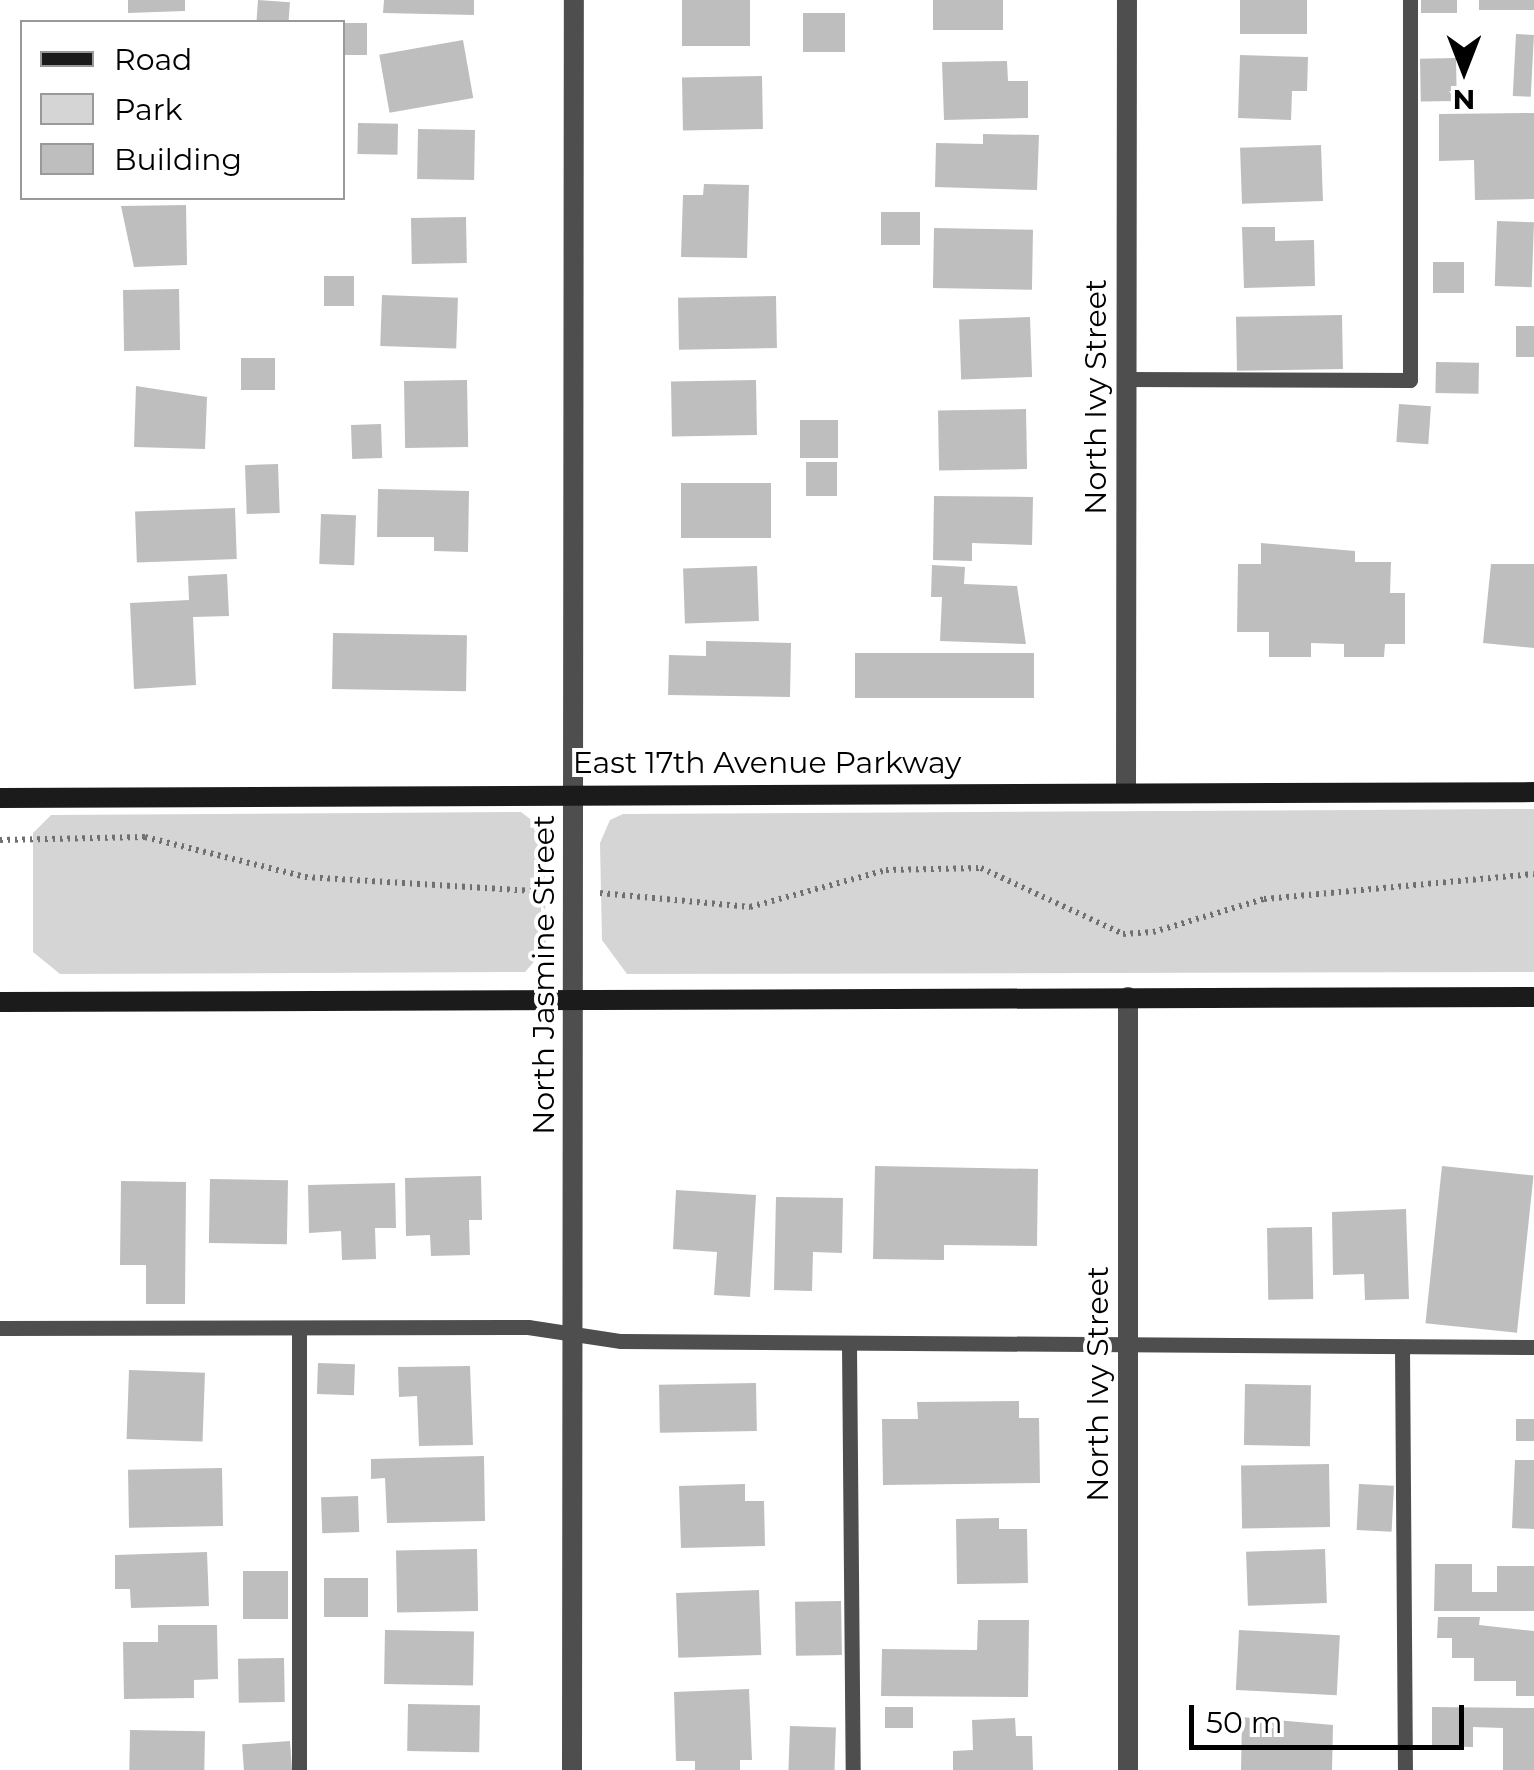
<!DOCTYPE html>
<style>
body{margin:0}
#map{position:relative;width:1534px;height:1770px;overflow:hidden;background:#fff;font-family:Montserrat,sans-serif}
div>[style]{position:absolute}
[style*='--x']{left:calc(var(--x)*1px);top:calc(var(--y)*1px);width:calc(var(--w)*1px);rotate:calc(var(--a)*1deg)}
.green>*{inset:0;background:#d5d5d5}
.building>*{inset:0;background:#bebebe;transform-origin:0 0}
.path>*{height:6px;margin-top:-3px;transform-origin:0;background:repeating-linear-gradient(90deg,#707070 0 2.5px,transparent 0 7.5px)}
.service>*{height:15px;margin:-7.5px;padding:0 7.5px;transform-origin:7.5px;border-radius:7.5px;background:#4e4e4e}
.minor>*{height:20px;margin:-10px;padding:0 10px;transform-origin:10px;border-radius:10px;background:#4e4e4e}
.secondary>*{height:20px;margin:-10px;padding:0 10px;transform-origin:10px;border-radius:10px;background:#1b1b1b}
span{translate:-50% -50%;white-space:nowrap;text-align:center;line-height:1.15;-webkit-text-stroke:8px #fff;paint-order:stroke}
.street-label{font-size:30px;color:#000}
.legend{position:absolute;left:20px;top:20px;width:325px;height:180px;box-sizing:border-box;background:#fff;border:2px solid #999;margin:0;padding:12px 18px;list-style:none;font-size:30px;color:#000}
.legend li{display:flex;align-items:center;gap:20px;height:50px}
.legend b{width:50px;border:2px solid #999}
.north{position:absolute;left:1414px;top:20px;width:100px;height:100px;-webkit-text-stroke:8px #fff;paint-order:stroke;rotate:180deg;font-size:28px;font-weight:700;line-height:40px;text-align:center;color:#000}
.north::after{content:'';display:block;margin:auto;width:35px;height:45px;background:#000;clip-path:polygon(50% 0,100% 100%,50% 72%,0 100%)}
.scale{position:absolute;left:1189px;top:1705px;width:275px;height:45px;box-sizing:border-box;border:5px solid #000;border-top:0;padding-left:12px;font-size:30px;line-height:35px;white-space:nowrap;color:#000;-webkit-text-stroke:8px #fff;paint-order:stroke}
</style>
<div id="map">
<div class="green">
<div style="clip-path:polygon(1534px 809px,1534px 972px,627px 974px,602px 940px,600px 843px,610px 820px,623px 814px)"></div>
<div style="clip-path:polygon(521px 812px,542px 828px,544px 842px,546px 948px,525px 972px,60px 974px,33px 952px,33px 833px,51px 815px)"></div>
</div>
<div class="building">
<div style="clip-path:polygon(128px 0,185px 0,185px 11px,128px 13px)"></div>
<div style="left:258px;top:0;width:32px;height:22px;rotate:4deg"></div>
<div style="clip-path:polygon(384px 0,474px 0,474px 15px,383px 13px)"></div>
<div style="left:682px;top:0;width:68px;height:46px"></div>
<div style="left:933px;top:0;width:70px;height:30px"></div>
<div style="left:1240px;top:0;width:67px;height:34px"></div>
<div style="left:1421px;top:0;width:36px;height:13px"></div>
<div style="left:1479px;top:0;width:55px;height:10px"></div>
<div style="left:803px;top:13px;width:42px;height:39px"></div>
<div style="left:342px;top:23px;width:25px;height:32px"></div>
<div style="left:1516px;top:34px;width:18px;height:62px;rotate:3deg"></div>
<div style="left:463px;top:40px;width:59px;height:85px;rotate:80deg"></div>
<div style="clip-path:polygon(1240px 55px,1308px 57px,1307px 91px,1292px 91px,1291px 120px,1238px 118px)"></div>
<div style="left:1456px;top:58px;width:43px;height:36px;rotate:89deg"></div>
<div style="clip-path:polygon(1007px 61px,1008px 81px,1028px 81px,1028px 118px,944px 120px,942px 62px)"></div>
<div style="left:762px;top:76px;width:53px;height:80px;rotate:89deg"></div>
<div style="clip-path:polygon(1534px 113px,1534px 199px,1475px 200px,1474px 160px,1439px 161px,1439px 114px)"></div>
<div style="left:358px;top:123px;width:40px;height:31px;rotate:1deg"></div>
<div style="left:418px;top:129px;width:57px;height:50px;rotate:1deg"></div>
<div style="clip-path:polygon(983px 134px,1039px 135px,1037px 190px,935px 187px,936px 143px,983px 144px)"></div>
<div style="left:1321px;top:145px;width:56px;height:81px;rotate:88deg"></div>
<div style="clip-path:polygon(704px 184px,749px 185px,747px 258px,681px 257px,683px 195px,703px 195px)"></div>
<div style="clip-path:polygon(186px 205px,187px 265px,134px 267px,121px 206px)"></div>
<div style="left:881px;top:212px;width:39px;height:33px"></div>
<div style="left:466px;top:217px;width:46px;height:55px;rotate:89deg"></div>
<div style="left:1497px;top:221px;width:37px;height:65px;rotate:2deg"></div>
<div style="clip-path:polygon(1242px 227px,1275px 227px,1275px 241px,1314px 240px,1315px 286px,1244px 288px)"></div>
<div style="left:934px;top:228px;width:99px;height:60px;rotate:1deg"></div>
<div style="left:1433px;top:262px;width:31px;height:31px"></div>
<div style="left:324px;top:276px;width:30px;height:30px"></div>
<div style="left:179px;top:289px;width:61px;height:56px;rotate:89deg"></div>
<div style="left:382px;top:295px;width:76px;height:51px;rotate:2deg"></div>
<div style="left:776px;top:296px;width:52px;height:98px;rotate:89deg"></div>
<div style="left:1342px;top:315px;width:54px;height:106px;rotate:89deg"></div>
<div style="left:1030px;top:317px;width:60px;height:71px;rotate:88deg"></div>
<div style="left:1516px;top:326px;width:18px;height:31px"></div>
<div style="left:241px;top:358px;width:34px;height:32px"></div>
<div style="left:1436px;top:362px;width:43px;height:31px;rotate:1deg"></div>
<div style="left:467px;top:380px;width:67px;height:63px;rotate:89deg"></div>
<div style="left:756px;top:380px;width:55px;height:85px;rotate:89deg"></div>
<div style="clip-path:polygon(136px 386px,207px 397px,205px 449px,134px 447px)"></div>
<div style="left:1399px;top:404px;width:32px;height:38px;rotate:4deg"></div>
<div style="left:1026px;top:409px;width:60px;height:88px;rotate:89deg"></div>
<div style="left:800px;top:420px;width:38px;height:38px"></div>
<div style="left:381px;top:424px;width:34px;height:30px;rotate:88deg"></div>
<div style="left:806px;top:462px;width:31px;height:34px"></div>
<div style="left:278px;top:464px;width:49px;height:33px;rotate:88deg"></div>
<div style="left:771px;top:483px;width:55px;height:90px;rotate:90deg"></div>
<div style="clip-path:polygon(378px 489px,469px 491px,468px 552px,434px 551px,434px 537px,377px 537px)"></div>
<div style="clip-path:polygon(934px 496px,1033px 497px,1032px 545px,972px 543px,972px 561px,933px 560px)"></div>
<div style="left:235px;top:508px;width:51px;height:100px;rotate:88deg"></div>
<div style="left:321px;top:514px;width:35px;height:50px;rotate:2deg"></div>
<div style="clip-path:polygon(1261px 543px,1355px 551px,1355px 562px,1391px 562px,1390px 593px,1405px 593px,1405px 644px,1385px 644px,1384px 657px,1344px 657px,1344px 644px,1311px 643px,1311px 657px,1269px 657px,1269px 632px,1237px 632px,1238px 564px,1261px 564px)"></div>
<div style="clip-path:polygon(1491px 564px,1534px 564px,1534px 648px,1483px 643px)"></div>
<div style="clip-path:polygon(932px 565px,965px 567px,964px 584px,1017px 586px,1026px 644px,940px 641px,942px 597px,931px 597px)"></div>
<div style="left:757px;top:566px;width:55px;height:74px;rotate:88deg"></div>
<div style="clip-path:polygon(227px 574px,229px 616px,193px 617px,196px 685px,134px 689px,130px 603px,189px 600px,188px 576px)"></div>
<div style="left:333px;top:633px;width:134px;height:56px;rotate:1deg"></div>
<div style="clip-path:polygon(706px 641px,791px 643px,790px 697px,668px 695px,669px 655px,706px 656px)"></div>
<div style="left:855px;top:653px;width:179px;height:45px"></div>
<div style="clip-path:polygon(875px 1166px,1038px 1169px,1037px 1246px,944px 1245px,944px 1260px,873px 1259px)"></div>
<div style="left:1442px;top:1166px;width:92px;height:158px;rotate:6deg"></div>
<div style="clip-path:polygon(481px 1176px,482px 1220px,469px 1220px,470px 1255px,431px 1256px,430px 1235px,406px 1236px,405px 1178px)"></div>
<div style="left:210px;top:1179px;width:78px;height:64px;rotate:1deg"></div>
<div style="clip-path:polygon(121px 1181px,186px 1182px,185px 1304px,146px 1304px,146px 1265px,120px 1265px)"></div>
<div style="clip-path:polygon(395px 1183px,396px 1228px,375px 1228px,376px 1259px,342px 1260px,341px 1231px,309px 1233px,308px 1185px)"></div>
<div style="clip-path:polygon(676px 1190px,756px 1195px,750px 1297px,714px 1295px,717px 1252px,673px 1249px)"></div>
<div style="clip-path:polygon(776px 1197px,843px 1198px,842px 1253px,813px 1252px,812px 1291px,774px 1290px)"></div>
<div style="clip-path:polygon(1406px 1209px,1409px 1299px,1365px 1300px,1364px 1274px,1333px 1275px,1332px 1212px)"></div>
<div style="left:1312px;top:1227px;width:72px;height:45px;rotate:89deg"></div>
<div style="left:318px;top:1363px;width:37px;height:31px;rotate:2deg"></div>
<div style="clip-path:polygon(470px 1366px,473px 1445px,419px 1446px,417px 1396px,399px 1397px,398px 1367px)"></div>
<div style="left:129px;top:1370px;width:76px;height:69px;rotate:2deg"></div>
<div style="left:756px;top:1383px;width:48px;height:97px;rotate:89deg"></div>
<div style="left:1245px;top:1384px;width:66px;height:61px;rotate:1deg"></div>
<div style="clip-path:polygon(1019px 1401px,1019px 1418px,1039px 1418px,1040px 1483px,883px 1485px,882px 1419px,918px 1419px,917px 1402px)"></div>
<div style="left:1534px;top:1419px;width:22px;height:18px;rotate:90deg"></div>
<div style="clip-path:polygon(484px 1456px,485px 1521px,387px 1523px,385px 1478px,371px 1479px,371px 1459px)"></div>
<div style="clip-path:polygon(1515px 1460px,1534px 1460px,1534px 1529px,1512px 1528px)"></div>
<div style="left:1329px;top:1464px;width:63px;height:88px;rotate:89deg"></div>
<div style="left:222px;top:1468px;width:58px;height:94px;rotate:89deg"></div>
<div style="clip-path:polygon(745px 1484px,745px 1501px,764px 1501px,765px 1546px,681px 1548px,679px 1486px)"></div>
<div style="left:1359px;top:1484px;width:35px;height:46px;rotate:3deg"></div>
<div style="left:358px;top:1496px;width:36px;height:37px;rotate:88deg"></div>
<div style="clip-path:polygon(999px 1518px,999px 1529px,1027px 1529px,1028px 1583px,957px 1584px,956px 1519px)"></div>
<div style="left:477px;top:1549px;width:62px;height:81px;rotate:89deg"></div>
<div style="left:1325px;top:1549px;width:54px;height:79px;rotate:88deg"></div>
<div style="clip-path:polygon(207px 1552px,209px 1606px,131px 1608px,130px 1589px,115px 1589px,115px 1555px)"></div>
<div style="clip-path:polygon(1435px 1564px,1472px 1564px,1472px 1592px,1497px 1592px,1497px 1566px,1534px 1566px,1534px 1611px,1434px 1611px)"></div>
<div style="left:243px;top:1571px;width:45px;height:48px"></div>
<div style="left:324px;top:1578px;width:44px;height:39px"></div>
<div style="left:759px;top:1590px;width:65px;height:83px;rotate:88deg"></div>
<div style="left:841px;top:1601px;width:54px;height:46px;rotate:89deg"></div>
<div style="clip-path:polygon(1438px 1617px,1480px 1617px,1479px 1625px,1534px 1631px,1534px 1696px,1516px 1696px,1516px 1681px,1474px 1681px,1474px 1658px,1452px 1658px,1452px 1638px,1437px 1638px)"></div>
<div style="clip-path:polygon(978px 1620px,1029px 1620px,1028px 1697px,881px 1696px,882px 1649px,977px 1650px)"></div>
<div style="clip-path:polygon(158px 1625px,217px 1625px,218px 1679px,194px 1680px,194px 1698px,124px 1699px,123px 1642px,158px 1642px)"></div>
<div style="left:385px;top:1630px;width:89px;height:54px;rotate:1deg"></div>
<div style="left:1239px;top:1630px;width:101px;height:60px;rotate:3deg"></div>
<div style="left:284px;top:1658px;width:44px;height:46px;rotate:89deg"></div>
<div style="clip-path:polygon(749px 1689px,752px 1760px,740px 1760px,740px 1770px,695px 1770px,695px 1761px,676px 1761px,674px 1692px)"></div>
<div style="left:408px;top:1704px;width:72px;height:47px;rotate:1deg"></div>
<div style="left:885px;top:1707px;width:28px;height:21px"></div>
<div style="clip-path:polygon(1432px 1707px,1534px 1708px,1534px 1770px,1503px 1770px,1503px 1728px,1473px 1727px,1473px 1747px,1432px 1746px)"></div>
<div style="clip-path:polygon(1242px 1717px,1333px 1725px,1332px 1770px,1241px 1770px)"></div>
<div style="clip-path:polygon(1015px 1718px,1016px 1736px,1032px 1736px,1033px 1770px,953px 1770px,953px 1751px,973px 1750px,972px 1720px)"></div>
<div style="left:790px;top:1726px;width:46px;height:44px;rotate:2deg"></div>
<div style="left:130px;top:1730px;width:75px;height:40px;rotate:1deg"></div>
<div style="left:290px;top:1741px;width:29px;height:48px;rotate:86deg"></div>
</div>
<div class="path">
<div style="--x:0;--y:840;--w:145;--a:-1.2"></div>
<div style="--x:145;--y:837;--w:165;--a:14"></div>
<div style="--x:305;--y:877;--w:243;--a:3.5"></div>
<div style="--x:600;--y:893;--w:151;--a:5.3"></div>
<div style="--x:750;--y:907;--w:141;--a:-15.2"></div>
<div style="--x:886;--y:870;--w:95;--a:-1.2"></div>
<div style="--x:981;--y:868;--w:157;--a:24.9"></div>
<div style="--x:1123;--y:934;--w:30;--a:-4"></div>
<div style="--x:1153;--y:932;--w:116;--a:-16.6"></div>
<div style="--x:1264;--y:899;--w:271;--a:-5.3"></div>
</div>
<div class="service">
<div style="--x:1126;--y:379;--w:284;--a:0.2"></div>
<div style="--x:1410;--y:380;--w:380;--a:-90"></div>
<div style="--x:0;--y:1328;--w:528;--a:-0.11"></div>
<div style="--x:528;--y:1327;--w:94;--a:8.6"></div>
<div style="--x:621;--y:1341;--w:913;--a:0.38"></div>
<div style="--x:299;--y:1328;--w:442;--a:90"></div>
<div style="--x:849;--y:1345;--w:425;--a:89.5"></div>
<div style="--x:1402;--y:1347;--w:423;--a:89.6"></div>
</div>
<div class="minor">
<div style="--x:1126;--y:793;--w:793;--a:-89.93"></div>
<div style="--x:1128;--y:997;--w:773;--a:90"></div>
<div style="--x:572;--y:1770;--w:1770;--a:-89.94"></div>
</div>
<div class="secondary">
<div style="--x:0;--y:798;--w:1534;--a:-0.22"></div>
<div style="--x:0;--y:1002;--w:1534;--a:-0.19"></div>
</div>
<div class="street-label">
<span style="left:1096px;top:397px;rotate:-90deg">North Ivy Street</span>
<span style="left:767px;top:763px">East 17th Avenue Parkway</span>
<span style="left:544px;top:975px;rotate:-90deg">North Jasmine Street</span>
<span style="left:1098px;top:1384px;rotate:-90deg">North Ivy Street</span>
</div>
<ul class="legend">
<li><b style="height:12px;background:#1b1b1b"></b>Road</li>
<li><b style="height:28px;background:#d5d5d5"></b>Park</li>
<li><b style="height:28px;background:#bebebe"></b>Building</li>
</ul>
<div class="north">N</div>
<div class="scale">50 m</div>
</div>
